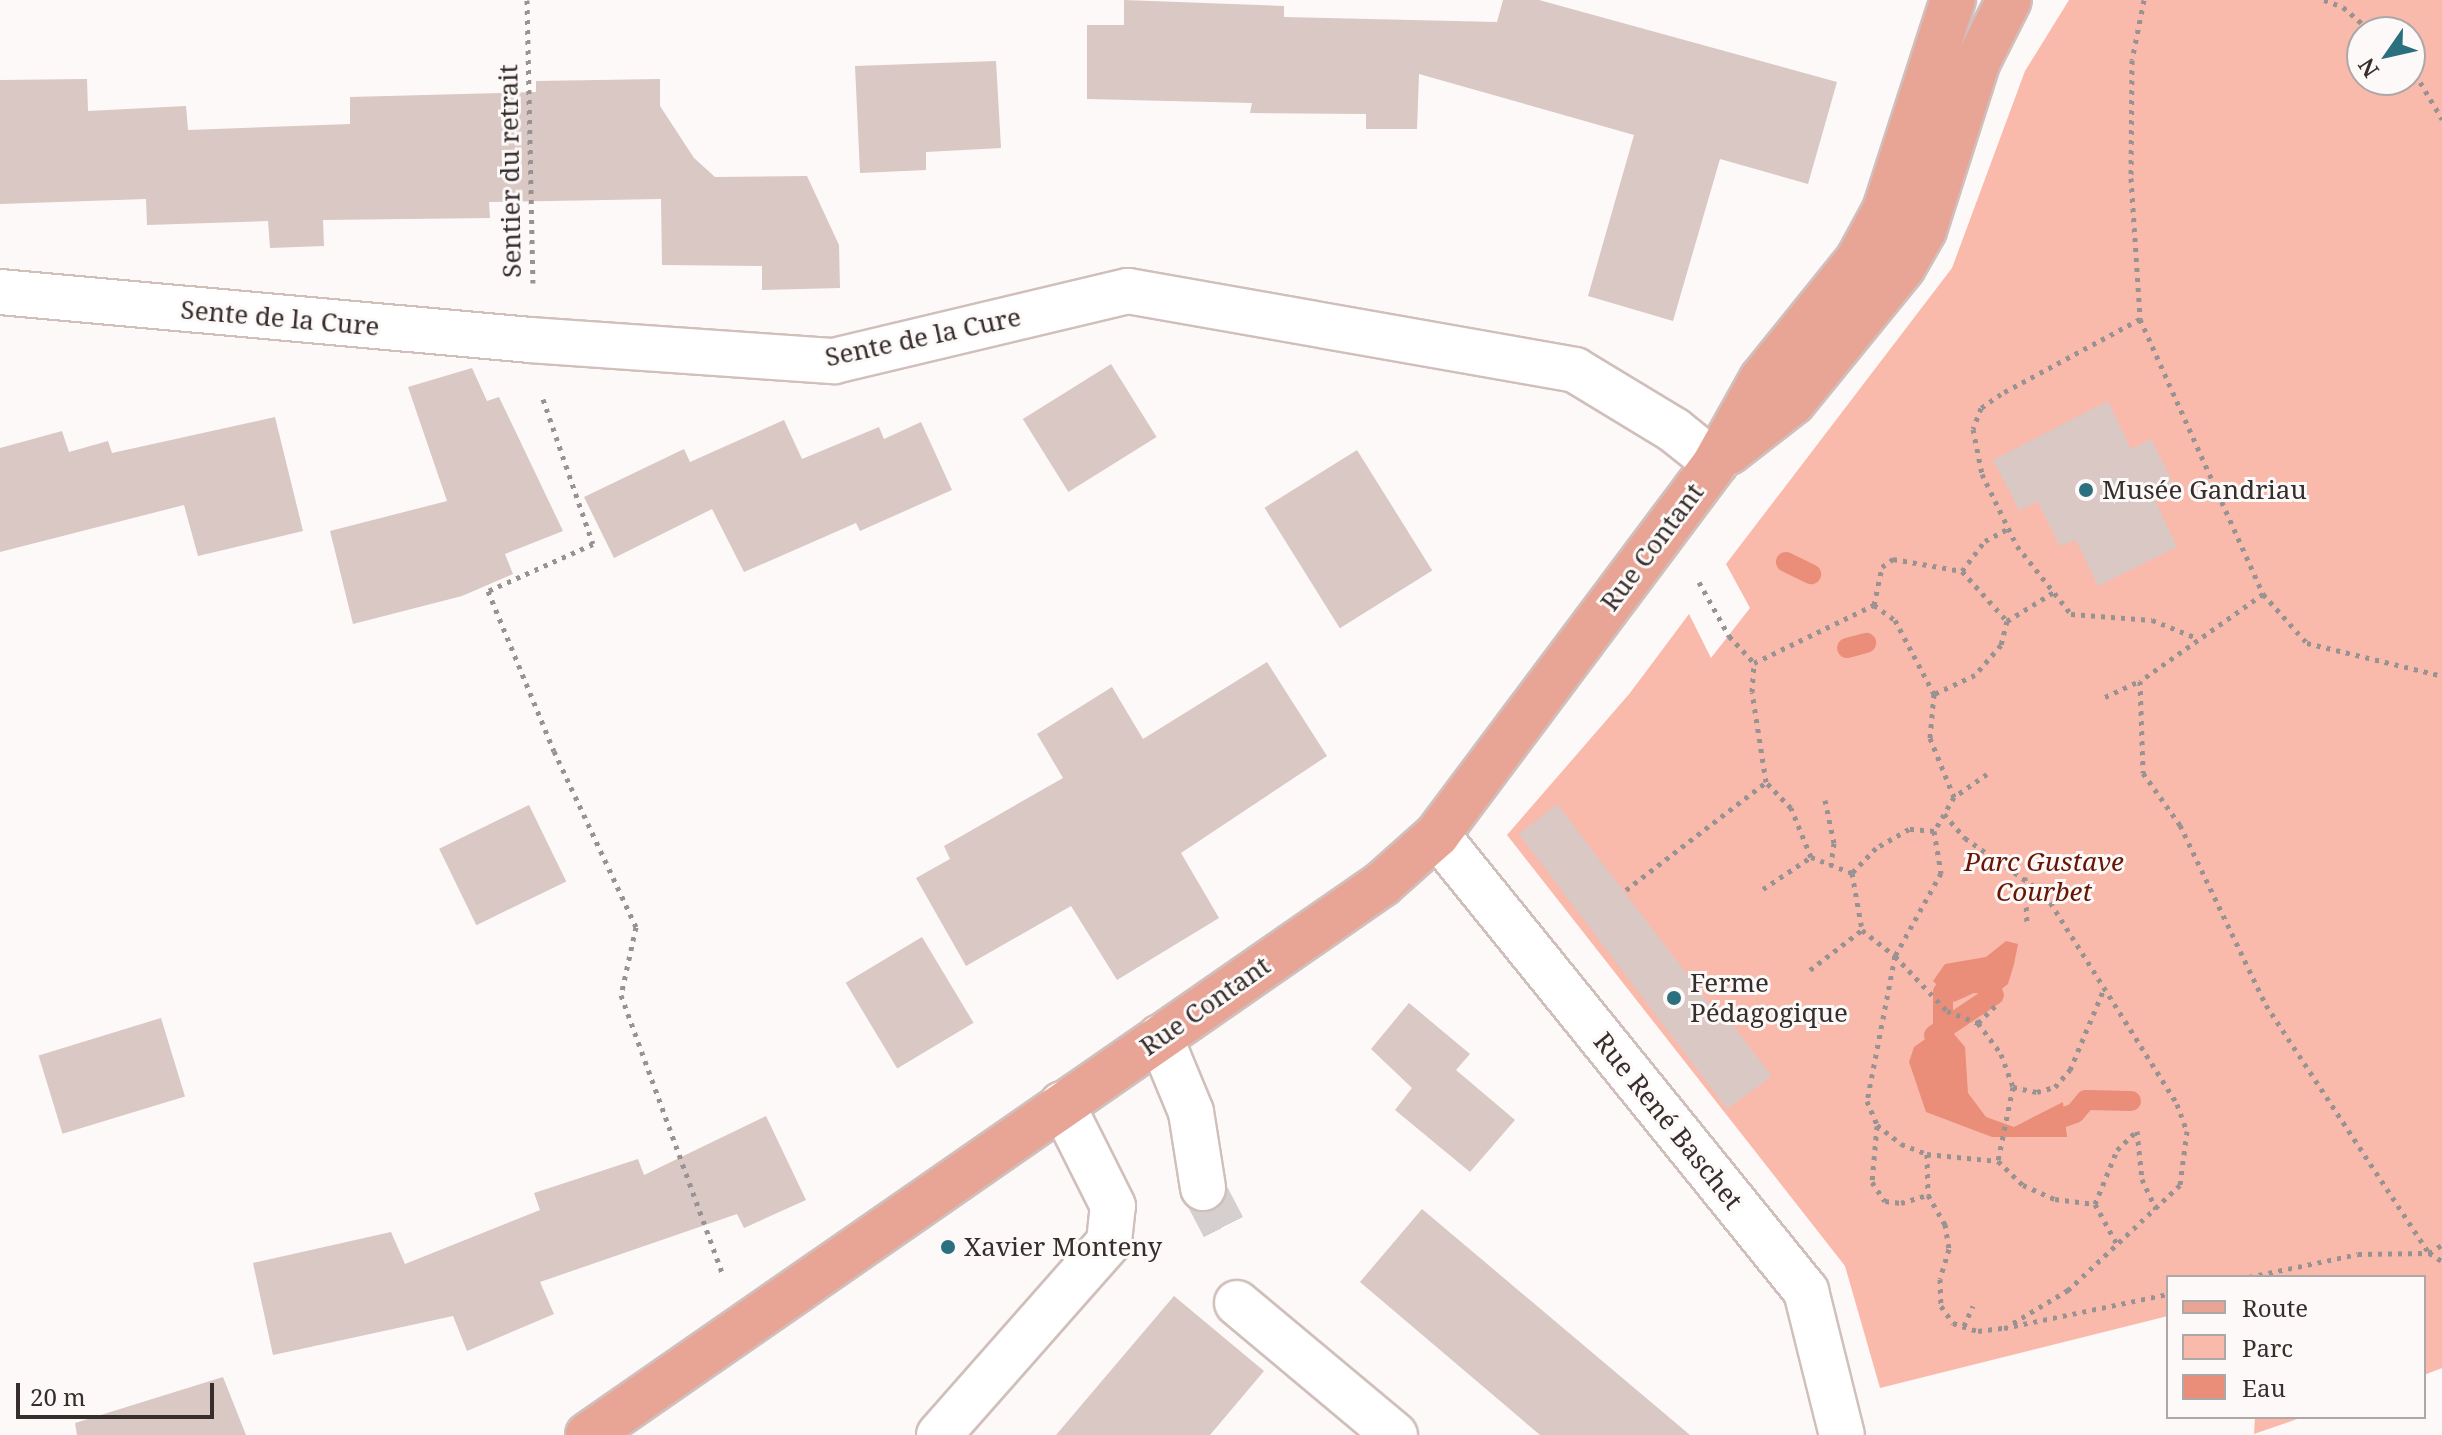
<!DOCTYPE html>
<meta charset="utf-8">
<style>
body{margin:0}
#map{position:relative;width:2442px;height:1435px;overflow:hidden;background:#fdf9f8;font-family:"Noto Serif",serif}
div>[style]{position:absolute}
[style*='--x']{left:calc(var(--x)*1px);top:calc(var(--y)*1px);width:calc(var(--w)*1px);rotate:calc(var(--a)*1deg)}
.green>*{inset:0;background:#fabaab}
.water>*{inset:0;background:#ea8d79}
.stream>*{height:20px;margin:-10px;padding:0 10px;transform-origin:10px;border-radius:10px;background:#ea8d79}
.building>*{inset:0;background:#d9c8c4;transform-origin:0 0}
.minor-tunnel>*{height:44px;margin-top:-22px;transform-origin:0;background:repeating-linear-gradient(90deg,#d5d0cf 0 44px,transparent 0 66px)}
.path>*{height:5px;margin-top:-2.5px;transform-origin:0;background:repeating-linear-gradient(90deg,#989392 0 4px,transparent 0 10px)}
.roads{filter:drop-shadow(2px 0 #d0bfbb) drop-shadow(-2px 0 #d0bfbb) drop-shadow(0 2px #d0bfbb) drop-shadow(0 -2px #d0bfbb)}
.minor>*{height:44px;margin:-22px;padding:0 22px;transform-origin:22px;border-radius:22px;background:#fff}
.major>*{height:44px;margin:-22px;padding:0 22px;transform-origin:22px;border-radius:22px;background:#e8a495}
.dots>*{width:22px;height:22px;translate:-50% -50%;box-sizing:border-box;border:4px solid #fdf9f8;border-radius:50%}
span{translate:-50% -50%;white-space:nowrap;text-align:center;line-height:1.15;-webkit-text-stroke:6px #fdf9f8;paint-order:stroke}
.street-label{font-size:26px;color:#352e2d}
.poi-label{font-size:26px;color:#352e2d}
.left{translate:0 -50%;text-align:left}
.park-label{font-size:26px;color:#671505;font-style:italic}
.legend{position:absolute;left:2166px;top:1275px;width:260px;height:144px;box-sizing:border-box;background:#fdf9f8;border:2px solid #ada8a7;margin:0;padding:10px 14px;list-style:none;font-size:24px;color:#352e2d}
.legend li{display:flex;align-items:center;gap:16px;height:40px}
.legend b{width:40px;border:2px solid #ada8a7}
.north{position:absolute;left:2346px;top:16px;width:80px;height:80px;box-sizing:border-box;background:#fdf9f8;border:2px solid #ada8a7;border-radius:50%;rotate:236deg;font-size:22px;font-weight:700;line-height:32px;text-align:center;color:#352e2d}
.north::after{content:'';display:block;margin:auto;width:28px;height:36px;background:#2a707e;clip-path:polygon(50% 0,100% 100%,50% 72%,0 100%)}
.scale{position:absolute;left:16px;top:1383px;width:198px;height:36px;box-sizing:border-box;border:4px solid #352e2d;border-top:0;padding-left:10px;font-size:24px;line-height:28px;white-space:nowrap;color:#352e2d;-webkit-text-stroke:6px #fdf9f8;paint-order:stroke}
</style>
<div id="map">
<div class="green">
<div style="clip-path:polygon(evenodd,2069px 0,2442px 0,2442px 1368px,2424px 1375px,2424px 1277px,2168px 1277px,2168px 1316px,1880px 1388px,1845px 1266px,1507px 835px,1630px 693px,1689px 614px,1711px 658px,1750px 608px,1726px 564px,1952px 268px,2025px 71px,2069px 0,2362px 32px,2410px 32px,2410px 80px,2362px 80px,2362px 32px)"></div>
<div style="clip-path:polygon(2255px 1417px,2303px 1417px,2254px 1434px)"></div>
</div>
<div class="water">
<div style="clip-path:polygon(2006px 941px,2018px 944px,2014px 964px,2008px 984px,1994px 995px,1974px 993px,1954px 1002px,1933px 981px,1945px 964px,1986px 957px)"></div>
<div style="clip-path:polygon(1938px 1015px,1965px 1047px,1968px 1093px,1986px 1117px,2014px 1127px,2063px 1102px,2067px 1137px,1992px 1137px,1926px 1112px,1909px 1062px,1914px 1047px,1938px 1030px)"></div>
</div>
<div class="stream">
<div style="--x:1786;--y:562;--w:28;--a:26"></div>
<div style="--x:1847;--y:648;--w:20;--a:-15"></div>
<div style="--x:1934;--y:1035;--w:72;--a:-33.7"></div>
<div style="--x:1943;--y:1043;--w:51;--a:-90"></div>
<div style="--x:1943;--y:992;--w:27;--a:-27"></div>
<div style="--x:2042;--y:1125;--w:35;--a:-20"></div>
<div style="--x:2075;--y:1113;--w:17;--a:-50"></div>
<div style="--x:2086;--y:1100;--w:45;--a:1.3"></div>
</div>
<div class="building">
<div style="clip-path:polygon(1124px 0,1284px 6px,1284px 17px,1497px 22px,1503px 0,1539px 0,1837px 82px,1808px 184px,1720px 159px,1673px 321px,1588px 296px,1634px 135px,1419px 74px,1417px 129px,1366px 129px,1366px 114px,1250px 113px,1252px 103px,1087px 99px,1087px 25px,1124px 25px)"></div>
<div style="clip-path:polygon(996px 61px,1001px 148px,926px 152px,926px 170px,860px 173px,855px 66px)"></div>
<div style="clip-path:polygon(87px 79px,88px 111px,186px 106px,188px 130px,350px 124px,350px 97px,536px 92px,536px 81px,660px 79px,660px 106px,694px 158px,715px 177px,807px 176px,839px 245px,840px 288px,762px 290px,762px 266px,662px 265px,661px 199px,489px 202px,490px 218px,323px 220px,324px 246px,270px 248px,268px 221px,147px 225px,146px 199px,0 204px,0 80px)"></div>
<div style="left:1111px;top:364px;width:86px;height:104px;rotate:58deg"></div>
<div style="clip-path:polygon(472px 368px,487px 401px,499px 397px,563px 531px,505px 554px,513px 574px,462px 596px,353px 624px,330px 531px,447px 501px,408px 387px)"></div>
<div style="clip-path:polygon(2108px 401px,2131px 449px,2151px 439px,2174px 485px,2153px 496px,2177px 547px,2098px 586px,2076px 540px,2060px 546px,2038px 502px,2019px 510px,1993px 460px)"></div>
<div style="clip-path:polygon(275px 417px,303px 531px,198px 556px,184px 505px,0 552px,0 448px,62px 431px,69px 452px,108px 441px,112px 453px)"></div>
<div style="clip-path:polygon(784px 420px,802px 459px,879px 427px,884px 439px,921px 422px,952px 490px,860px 531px,856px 523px,744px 572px,712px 509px,614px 558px,584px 497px,684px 449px,690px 462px)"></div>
<div style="left:1357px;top:450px;width:142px;height:109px;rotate:58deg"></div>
<div style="clip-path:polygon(1267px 662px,1327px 756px,1181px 853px,1219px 918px,1117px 980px,1071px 906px,966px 966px,916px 878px,950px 859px,944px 846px,1063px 778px,1037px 734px,1112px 687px,1143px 739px)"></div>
<div style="clip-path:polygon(1557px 804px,1715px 1011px,1719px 1007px,1772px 1076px,1727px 1109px,1519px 834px)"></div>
<div style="left:529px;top:805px;width:85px;height:100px;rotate:64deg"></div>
<div style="left:922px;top:937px;width:100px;height:89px;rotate:59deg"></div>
<div style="clip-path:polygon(1409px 1003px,1470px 1054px,1456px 1070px,1515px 1120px,1470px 1172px,1395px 1110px,1412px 1088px,1371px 1049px)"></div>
<div style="left:161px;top:1018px;width:82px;height:128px;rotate:73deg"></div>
<div style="clip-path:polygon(766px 1116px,806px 1200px,744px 1228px,737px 1214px,540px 1282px,554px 1314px,467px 1351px,453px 1316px,273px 1355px,253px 1263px,391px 1232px,405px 1264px,540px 1210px,534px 1193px,638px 1159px,644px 1175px)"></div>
<div style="clip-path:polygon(1422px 1209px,1690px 1435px,1540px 1435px,1360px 1282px)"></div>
<div style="clip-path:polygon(1174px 1296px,1264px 1371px,1210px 1435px,1056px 1435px)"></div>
<div style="clip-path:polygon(223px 1377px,246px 1435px,77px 1435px,75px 1423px)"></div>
</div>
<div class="minor-tunnel">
<div style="--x:1203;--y:1188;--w:50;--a:62.4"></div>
</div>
<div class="path">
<div style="--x:527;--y:0;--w:283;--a:88.8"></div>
<div style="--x:2144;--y:0;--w:61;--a:101.3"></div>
<div style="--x:2132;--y:60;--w:118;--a:90.5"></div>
<div style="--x:2131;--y:178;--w:141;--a:86.3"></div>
<div style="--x:2140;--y:319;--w:301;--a:65.9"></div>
<div style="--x:2263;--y:594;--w:151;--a:144.7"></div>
<div style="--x:2140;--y:681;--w:92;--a:88.1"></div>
<div style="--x:2143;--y:773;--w:64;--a:54.6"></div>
<div style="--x:2180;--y:825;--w:199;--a:64.5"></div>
<div style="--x:2266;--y:1005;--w:297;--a:56.7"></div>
<div style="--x:2429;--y:1253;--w:15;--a:-32"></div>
<div style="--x:2324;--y:0;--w:20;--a:20"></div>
<div style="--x:2343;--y:7;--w:38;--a:41"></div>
<div style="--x:2410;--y:65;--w:63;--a:59.3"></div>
<div style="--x:2140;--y:319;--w:158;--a:151.7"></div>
<div style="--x:2001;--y:394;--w:24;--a:145"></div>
<div style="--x:1981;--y:408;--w:22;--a:111"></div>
<div style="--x:1973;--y:429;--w:46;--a:78.7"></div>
<div style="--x:1982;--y:474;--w:80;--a:64.1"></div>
<div style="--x:2017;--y:546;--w:87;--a:51.5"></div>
<div style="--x:2071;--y:614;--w:81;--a:4.2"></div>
<div style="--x:2152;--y:620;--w:48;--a:21.8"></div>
<div style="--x:543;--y:399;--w:153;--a:71"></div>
<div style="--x:593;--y:544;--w:115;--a:155.9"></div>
<div style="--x:488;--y:591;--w:173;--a:67.6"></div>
<div style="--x:554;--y:751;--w:194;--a:65"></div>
<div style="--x:636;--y:927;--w:70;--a:102.4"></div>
<div style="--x:621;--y:995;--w:296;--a:70"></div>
<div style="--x:1962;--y:571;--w:38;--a:-53"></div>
<div style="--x:1985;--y:541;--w:27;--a:-28"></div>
<div style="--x:1699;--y:582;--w:62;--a:60.9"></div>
<div style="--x:1729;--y:636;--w:37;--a:47"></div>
<div style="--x:2263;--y:594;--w:66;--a:48.1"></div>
<div style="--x:2307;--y:643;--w:139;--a:13.7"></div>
<div style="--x:1874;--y:605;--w:26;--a:36"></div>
<div style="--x:1895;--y:620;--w:84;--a:62.2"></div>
<div style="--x:2007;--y:621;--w:55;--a:-31.7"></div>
<div style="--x:2105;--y:697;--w:38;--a:-25"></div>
<div style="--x:1987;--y:774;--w:40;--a:145.1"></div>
<div style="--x:1954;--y:797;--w:39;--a:120"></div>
<div style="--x:1934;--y:831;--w:25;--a:-175"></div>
<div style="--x:1909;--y:829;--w:38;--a:150"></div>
<div style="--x:1876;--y:848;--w:35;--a:134"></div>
<div style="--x:1852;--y:873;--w:58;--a:80"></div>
<div style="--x:1862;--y:930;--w:42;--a:38.2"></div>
<div style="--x:1895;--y:956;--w:148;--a:100.9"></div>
<div style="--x:1867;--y:1101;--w:26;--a:67"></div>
<div style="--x:1877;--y:1125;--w:31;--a:38"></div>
<div style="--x:1901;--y:1144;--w:28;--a:21"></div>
<div style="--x:1927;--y:1154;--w:41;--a:88.6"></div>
<div style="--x:1928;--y:1195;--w:34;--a:60"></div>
<div style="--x:1945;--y:1224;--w:25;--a:81"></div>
<div style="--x:1949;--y:1249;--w:31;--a:107"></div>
<div style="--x:1940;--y:1279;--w:27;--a:88"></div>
<div style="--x:1941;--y:1306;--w:21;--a:55"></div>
<div style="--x:1953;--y:1323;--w:26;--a:18"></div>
<div style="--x:1978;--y:1331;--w:26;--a:-7"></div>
<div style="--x:2004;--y:1328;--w:167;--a:-11.7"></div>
<div style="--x:1825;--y:800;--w:44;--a:78.2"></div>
<div style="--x:1834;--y:843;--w:22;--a:98"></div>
<div style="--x:1944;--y:814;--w:32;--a:49"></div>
<div style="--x:1965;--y:838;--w:98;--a:35"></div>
<div style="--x:2045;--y:894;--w:248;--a:57.8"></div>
<div style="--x:2177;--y:1104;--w:29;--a:70"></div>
<div style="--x:2187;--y:1131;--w:54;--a:97.4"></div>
<div style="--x:2180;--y:1185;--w:154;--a:136.8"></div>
<div style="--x:2068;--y:1290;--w:70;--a:149"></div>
<div style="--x:1934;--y:831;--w:43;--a:80.5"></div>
<div style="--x:1941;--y:873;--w:95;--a:119"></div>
<div style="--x:1895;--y:956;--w:76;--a:46.6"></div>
<div style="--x:1947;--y:1011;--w:33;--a:21"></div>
<div style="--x:1978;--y:1023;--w:39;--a:53"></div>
<div style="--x:2001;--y:1054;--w:35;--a:70"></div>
<div style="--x:2013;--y:1087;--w:76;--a:101.5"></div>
<div style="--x:1852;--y:873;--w:44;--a:-158.7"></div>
<div style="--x:1811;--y:857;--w:53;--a:-112.2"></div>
<div style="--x:1791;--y:808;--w:36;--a:-134"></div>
<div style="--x:1766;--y:782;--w:91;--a:-98.8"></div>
<div style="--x:1752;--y:692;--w:29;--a:-86"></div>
<div style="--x:1754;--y:663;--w:133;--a:-25.8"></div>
<div style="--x:1874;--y:605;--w:39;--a:-78"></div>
<div style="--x:1882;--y:567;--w:14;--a:-36"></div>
<div style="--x:1893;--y:559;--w:70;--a:9.9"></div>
<div style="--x:1962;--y:571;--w:67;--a:48"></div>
<div style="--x:2007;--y:621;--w:25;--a:104"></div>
<div style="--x:2001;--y:645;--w:40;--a:131"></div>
<div style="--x:1975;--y:675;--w:45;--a:155.1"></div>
<div style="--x:1934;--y:694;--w:44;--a:95.2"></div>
<div style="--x:1930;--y:738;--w:64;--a:67.9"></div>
<div style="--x:2025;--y:877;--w:47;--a:87.6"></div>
<div style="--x:1763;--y:889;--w:58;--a:-33.7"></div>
<div style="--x:1626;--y:890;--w:177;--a:-37.6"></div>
<div style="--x:1810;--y:970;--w:66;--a:-37.6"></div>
<div style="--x:1978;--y:1023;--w:28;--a:-45"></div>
<div style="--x:2013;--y:1087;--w:25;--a:12"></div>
<div style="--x:2037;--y:1092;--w:19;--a:-16"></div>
<div style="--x:2055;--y:1087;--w:23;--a:-49"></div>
<div style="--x:2070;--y:1070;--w:86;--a:-67.3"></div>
<div style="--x:1877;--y:1126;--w:56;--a:95.1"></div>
<div style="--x:1872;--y:1182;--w:23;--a:56"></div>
<div style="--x:1885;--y:1201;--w:16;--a:7"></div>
<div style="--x:1901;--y:1203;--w:28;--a:-17"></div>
<div style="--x:1927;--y:1154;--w:71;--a:5.6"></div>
<div style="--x:1998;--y:1161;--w:35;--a:44"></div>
<div style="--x:2023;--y:1185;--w:35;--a:24"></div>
<div style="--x:2055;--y:1199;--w:40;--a:7.1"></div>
<div style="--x:2095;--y:1204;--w:48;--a:61.3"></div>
<div style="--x:2095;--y:1204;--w:58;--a:-67.8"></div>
<div style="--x:2117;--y:1150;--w:28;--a:-44"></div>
<div style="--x:2137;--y:1131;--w:48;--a:84.1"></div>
<div style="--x:2142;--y:1179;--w:33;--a:65"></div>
<div style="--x:2249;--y:1277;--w:111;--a:-11.9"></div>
<div style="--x:2358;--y:1254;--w:71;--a:-0.8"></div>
<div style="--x:2429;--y:1253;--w:15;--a:32"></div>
<div style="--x:1964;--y:1326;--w:22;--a:-66"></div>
</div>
<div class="roads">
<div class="minor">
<div style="--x:0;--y:292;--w:532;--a:5.17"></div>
<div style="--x:530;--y:340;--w:305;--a:4"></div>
<div style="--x:834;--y:361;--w:302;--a:-13.4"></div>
<div style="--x:1128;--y:291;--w:454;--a:10"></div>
<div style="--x:1575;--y:370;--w:116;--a:31.2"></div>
<div style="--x:1674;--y:430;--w:53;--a:38.8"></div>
<div style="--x:1437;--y:835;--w:587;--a:51.02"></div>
<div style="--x:1806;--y:1291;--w:148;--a:76"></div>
<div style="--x:1160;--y:1037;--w:81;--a:67.5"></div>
<div style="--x:1191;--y:1112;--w:77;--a:81"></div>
<div style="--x:1237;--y:1303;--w:206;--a:39.9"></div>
<div style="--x:939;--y:1435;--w:257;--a:-48.6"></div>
<div style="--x:1109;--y:1242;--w:36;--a:-84"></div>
<div style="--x:1113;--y:1206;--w:114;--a:-116.6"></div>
</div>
<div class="major">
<div style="--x:1729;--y:452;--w:81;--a:-38"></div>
<div style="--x:1793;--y:402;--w:174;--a:-50.8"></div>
<div style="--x:1903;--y:267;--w:43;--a:-60.4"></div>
<div style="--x:1924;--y:230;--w:177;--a:-72.3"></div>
<div style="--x:1978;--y:61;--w:68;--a:-63.1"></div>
<div style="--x:588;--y:1435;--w:966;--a:-34.76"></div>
<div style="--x:1382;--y:884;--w:74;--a:-41.7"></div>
<div style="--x:1437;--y:835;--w:464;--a:-53.2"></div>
<div style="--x:1715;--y:463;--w:96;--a:-60.8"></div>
<div style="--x:1762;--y:379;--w:153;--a:-51.1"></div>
<div style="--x:1858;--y:260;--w:57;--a:-61.6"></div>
<div style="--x:1885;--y:210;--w:221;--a:-72.1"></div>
</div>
</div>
<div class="dots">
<div style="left:2086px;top:490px;background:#2a707e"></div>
<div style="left:1674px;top:998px;background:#2a707e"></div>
<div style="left:948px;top:1247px;background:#2a707e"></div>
</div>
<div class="street-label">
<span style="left:510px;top:171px;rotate:-91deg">Sentier du retrait</span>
<span style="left:280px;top:318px;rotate:5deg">Sente de la Cure</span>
<span style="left:923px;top:337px;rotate:-12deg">Sente de la Cure</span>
<span style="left:1652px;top:547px;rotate:-53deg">Rue Contant</span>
<span style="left:1205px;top:1006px;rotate:-35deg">Rue Contant</span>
<span style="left:1668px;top:1121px;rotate:51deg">Rue René Baschet</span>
</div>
<div class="poi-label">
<span class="left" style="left:2102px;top:490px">Musée Gandriau</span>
<span class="left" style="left:1690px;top:998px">Ferme<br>Pédagogique</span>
<span class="left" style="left:964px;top:1247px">Xavier Monteny</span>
</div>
<div class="park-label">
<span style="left:2044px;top:877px">Parc Gustave<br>Courbet</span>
</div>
<ul class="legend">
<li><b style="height:10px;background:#e8a495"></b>Route</li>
<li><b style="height:22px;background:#fabaab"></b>Parc</li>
<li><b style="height:22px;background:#ea8d79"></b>Eau</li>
</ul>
<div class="north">N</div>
<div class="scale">20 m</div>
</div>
